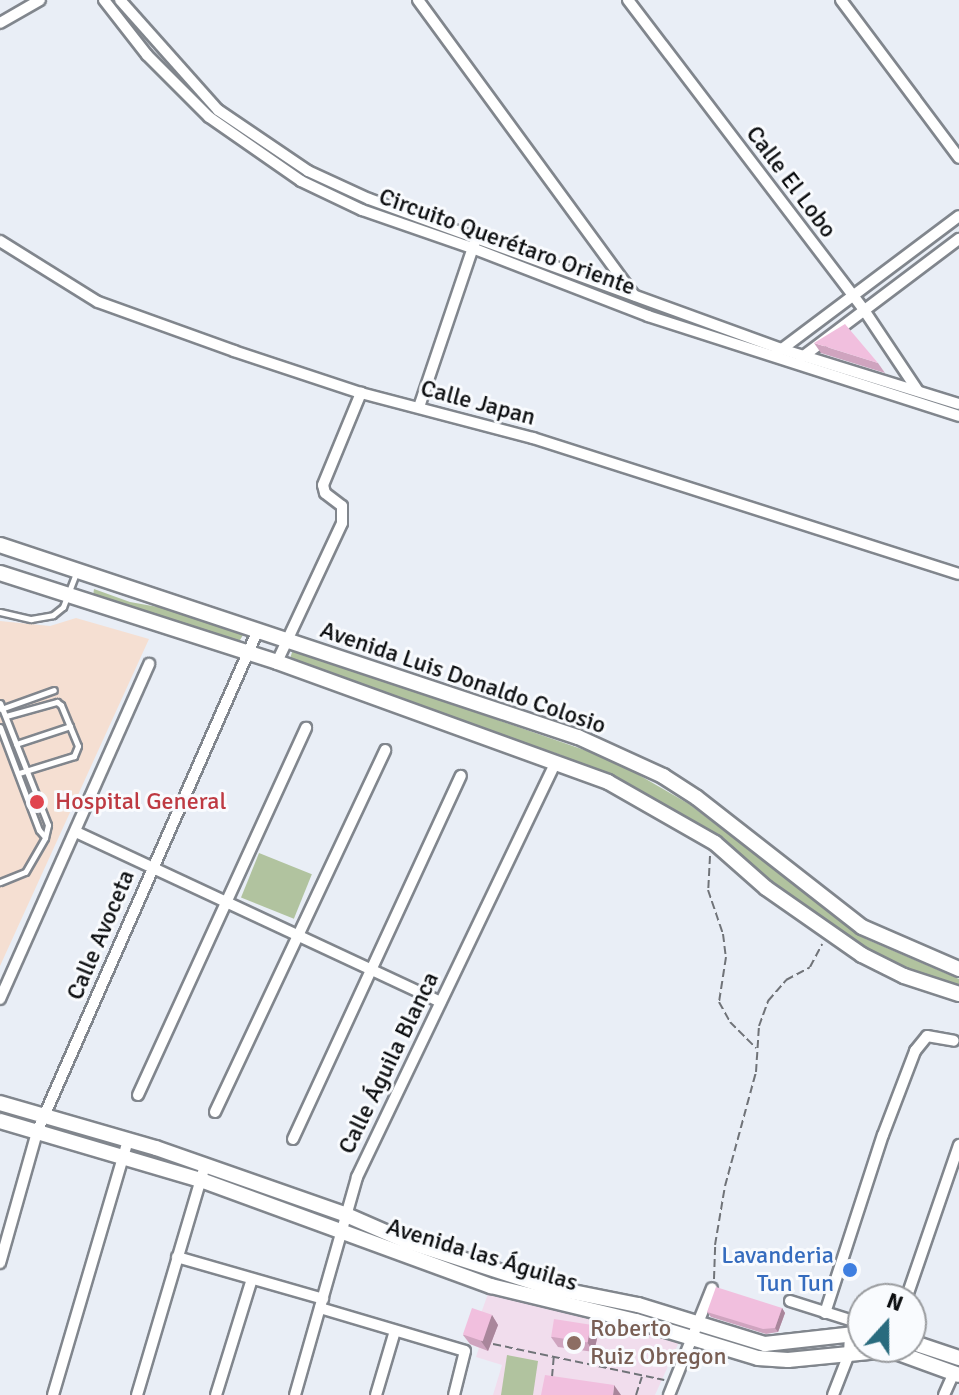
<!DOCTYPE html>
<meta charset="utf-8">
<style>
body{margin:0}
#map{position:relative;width:959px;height:1395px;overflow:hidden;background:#e9eef6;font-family:Signika,sans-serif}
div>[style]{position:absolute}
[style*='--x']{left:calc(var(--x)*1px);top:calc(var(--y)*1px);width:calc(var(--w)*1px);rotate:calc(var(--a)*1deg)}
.education>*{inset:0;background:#f1dded}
.medical>*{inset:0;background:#f5dfd2}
.green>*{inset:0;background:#b1c39f;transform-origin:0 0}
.path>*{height:2px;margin-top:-1px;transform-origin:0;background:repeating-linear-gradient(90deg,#707378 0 8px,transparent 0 12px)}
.roads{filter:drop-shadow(2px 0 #81868d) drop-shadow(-2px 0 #81868d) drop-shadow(0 2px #81868d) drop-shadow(0 -2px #81868d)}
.service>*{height:5px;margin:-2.5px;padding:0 2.5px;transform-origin:2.5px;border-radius:2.5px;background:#fff}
.minor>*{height:10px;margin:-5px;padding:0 5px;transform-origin:5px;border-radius:5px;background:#fff}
.tertiary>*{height:14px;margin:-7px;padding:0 7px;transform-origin:7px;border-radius:7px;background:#fff}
.wall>*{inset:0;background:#cfa4bf}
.shaded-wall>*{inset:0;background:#a9869b}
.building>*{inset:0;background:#f1bfde;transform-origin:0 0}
.dots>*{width:22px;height:22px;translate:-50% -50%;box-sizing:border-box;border:4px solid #f9fbfe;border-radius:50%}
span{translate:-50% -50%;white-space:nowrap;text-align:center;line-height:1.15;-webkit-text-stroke:6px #f9fbfe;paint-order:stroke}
.street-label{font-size:24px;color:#0c0e10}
.health-label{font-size:24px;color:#be3a42}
.left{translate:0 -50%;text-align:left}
.shop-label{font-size:24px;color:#366cbe}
.right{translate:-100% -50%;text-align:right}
.education-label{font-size:24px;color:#785e54}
.north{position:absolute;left:847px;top:1283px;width:80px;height:80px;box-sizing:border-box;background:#f9fbfe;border:2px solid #9a9c9f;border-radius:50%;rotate:21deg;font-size:22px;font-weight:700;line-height:32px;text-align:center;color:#0c0e10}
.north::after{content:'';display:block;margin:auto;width:28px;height:36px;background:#296b7e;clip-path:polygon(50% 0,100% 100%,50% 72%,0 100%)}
</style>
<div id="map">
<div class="education">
<div style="clip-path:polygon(489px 1291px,549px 1309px,679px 1342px,655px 1395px,493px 1395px,502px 1365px,476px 1357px,479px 1348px,470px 1344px)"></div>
</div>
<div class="medical">
<div style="clip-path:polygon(76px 618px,149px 639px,0 966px,0 621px,50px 626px)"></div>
</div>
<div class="green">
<div style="clip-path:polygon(94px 589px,130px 602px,169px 609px,243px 635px,237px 645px,93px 596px)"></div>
<div style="clip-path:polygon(293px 649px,613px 760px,689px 804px,866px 939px,959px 979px,959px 988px,902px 967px,839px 934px,722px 842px,637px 788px,561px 755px,289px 662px)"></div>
<div style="left:259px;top:853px;width:57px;height:48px;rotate:22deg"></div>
<div style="clip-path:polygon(507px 1355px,538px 1361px,533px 1395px,501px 1395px)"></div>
</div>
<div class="path">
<div style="--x:710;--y:856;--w:34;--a:93"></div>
<div style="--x:708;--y:890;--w:46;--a:71.2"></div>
<div style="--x:723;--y:934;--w:23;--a:83"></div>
<div style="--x:726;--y:957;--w:46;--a:98.8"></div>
<div style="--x:719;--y:1002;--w:23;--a:61"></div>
<div style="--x:730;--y:1022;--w:37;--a:45"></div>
<div style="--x:714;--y:1279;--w:34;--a:-88"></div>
<div style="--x:715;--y:1245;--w:60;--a:-80.4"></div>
<div style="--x:725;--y:1186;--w:118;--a:-74.8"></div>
<div style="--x:756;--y:1072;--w:46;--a:-86.3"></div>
<div style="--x:759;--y:1026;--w:27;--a:-70"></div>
<div style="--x:768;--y:1001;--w:28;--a:-49"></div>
<div style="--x:786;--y:980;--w:27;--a:-28"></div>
<div style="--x:810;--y:967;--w:26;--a:-62"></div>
<div style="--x:493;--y:1344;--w:175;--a:11.9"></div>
<div style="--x:552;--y:1377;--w:22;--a:-85"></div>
<div style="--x:636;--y:1395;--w:19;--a:-72"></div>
</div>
<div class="roads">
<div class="service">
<div style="--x:0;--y:612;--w:32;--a:13"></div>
<div style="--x:31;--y:619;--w:22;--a:-10"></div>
<div style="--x:53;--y:615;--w:13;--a:-39"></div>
<div style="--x:63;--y:607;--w:36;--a:-69"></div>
<div style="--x:0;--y:703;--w:131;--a:68.5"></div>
<div style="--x:48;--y:825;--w:13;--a:103"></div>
<div style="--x:45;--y:838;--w:39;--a:120"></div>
<div style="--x:25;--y:872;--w:27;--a:158"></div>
<div style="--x:1;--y:709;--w:56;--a:-19.7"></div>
<div style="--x:6;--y:716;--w:53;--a:-15.4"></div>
<div style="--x:57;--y:702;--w:5;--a:37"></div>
<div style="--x:61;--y:705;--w:44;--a:67.5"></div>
<div style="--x:78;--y:746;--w:11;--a:112"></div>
<div style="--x:74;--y:756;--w:58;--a:162.8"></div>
<div style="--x:0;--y:727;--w:110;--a:69.3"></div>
<div style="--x:39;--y:830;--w:9;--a:49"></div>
<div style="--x:16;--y:744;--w:57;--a:-18.4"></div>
</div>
<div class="minor">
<div style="--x:104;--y:0;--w:70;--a:52"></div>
<div style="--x:147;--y:55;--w:88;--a:45"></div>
<div style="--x:209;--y:117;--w:112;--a:34.8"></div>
<div style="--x:301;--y:181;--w:68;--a:25.4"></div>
<div style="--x:362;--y:210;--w:116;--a:19.1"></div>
<div style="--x:472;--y:248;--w:189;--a:21.1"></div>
<div style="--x:648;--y:316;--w:327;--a:17.8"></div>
<div style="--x:120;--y:0;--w:147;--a:48.3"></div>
<div style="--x:218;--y:110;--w:109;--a:34.1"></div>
<div style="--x:308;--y:171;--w:67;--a:24.7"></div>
<div style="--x:369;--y:199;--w:438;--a:20"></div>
<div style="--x:781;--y:349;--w:186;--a:17.2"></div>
<div style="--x:418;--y:0;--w:366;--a:53.8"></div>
<div style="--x:628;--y:0;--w:390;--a:52.7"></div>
<div style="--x:864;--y:310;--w:97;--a:56.3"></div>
<div style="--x:841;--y:0;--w:197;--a:53.2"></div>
<div style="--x:0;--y:23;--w:46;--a:-29.9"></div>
<div style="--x:0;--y:241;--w:115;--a:31.9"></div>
<div style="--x:98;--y:302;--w:145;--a:19.8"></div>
<div style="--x:234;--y:351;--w:134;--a:18.3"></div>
<div style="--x:361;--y:393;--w:178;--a:14.7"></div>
<div style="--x:533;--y:438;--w:447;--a:17.7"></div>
<div style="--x:778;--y:352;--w:226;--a:-36.9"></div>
<div style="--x:801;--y:358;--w:198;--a:-37"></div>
<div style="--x:419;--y:407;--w:174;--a:-71.3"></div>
<div style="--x:277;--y:662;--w:153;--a:-64.9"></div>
<div style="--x:342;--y:523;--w:17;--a:-90"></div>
<div style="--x:342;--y:506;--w:21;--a:-143"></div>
<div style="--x:325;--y:493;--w:8;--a:-104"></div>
<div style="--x:323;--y:485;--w:100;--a:-67.6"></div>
<div style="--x:76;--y:832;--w:402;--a:25"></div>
<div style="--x:0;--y:999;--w:367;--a:-66"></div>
<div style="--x:138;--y:1095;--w:404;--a:-65.4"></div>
<div style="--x:215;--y:1112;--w:400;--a:-64.8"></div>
<div style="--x:293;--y:1139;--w:400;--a:-65.2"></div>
<div style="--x:177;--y:1257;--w:152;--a:16"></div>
<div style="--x:0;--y:1263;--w:136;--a:-74.2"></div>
<div style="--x:37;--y:1132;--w:548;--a:-66.24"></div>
<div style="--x:906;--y:1299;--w:163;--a:-71"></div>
<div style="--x:790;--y:1301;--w:77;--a:17.5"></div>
<div style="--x:320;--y:1308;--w:151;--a:16.5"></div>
<div style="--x:465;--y:1351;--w:45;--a:104"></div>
<div style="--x:825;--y:1313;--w:187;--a:-72"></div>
<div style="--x:883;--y:1135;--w:90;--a:-69.1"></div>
<div style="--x:915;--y:1051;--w:19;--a:-51"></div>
<div style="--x:927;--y:1036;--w:27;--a:10"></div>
<div style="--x:53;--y:1395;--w:266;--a:-73.6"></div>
<div style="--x:137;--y:1395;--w:239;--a:-73.5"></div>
<div style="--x:216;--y:1395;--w:121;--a:-72.8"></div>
<div style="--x:295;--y:1395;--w:227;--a:-74.1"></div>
<div style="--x:357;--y:1177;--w:460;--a:-64.4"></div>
<div style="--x:376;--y:1395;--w:67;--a:-73.5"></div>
<div style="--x:669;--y:1395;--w:115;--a:-68.1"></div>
<div style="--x:833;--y:1395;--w:44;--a:-68.7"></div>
<div style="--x:849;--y:1354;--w:20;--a:-87"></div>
<div style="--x:944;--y:1395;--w:24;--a:-66"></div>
</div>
<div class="tertiary">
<div style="--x:0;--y:545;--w:609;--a:18.38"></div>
<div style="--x:578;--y:737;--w:94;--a:24.6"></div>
<div style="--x:663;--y:776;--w:40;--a:32.9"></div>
<div style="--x:697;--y:798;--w:209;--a:38"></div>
<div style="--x:862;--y:927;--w:106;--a:23.4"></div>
<div style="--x:0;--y:573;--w:291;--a:17.8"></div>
<div style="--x:277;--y:662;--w:352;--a:19.9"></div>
<div style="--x:608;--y:782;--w:123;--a:29.7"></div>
<div style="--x:715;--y:843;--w:68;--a:41.4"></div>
<div style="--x:766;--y:888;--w:117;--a:34.9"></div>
<div style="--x:862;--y:955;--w:47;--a:26.6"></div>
<div style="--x:904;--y:976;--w:58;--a:18.1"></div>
<div style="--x:0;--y:1103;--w:162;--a:16.1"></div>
<div style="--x:156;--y:1148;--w:199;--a:19.3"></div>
<div style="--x:344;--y:1214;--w:68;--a:23.5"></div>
<div style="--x:406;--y:1241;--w:149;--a:17.9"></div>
<div style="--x:548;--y:1287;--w:92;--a:11.3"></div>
<div style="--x:638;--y:1305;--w:133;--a:17.1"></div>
<div style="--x:765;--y:1344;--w:99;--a:-6.4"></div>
<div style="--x:0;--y:1121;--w:209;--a:16.4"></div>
<div style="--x:201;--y:1180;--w:309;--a:20.1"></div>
<div style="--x:491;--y:1286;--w:149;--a:13.6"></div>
<div style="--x:636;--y:1321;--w:127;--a:16.9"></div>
<div style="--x:758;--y:1358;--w:30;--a:4"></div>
<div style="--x:788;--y:1360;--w:102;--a:-5.6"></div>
<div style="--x:890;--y:1350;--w:73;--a:19.9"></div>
<div style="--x:911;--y:1342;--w:51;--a:18.4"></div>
</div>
</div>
<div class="wall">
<div style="clip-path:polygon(814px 343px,878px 363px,885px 373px,821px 353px)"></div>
<div style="clip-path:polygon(782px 1308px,785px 1313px,778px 1332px,766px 1334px,711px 1317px,707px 1312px)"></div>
<div style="clip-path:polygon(492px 1315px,498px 1325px,488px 1351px,470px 1344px,463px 1335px)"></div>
<div style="clip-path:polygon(591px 1325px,598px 1334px,594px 1352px,558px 1347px,551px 1337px)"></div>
</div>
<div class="shaded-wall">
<div style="clip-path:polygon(782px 1308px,785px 1313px,778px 1332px,775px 1328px)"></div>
<div style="clip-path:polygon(492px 1315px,498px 1325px,488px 1351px,481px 1341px)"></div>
<div style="clip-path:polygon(591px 1325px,598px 1334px,594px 1352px,587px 1342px)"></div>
<div style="clip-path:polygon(614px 1385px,621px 1395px,613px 1395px)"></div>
</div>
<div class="building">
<div style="clip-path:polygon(845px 324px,878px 363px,814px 343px)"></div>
<div style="clip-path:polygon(716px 1287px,782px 1308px,775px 1328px,763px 1329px,707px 1312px)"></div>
<div style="left:472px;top:1308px;width:21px;height:28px;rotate:19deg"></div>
<div style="left:554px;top:1319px;width:37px;height:18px;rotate:9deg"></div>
<div style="clip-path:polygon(545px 1375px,614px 1385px,613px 1395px,541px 1395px)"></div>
</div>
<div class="dots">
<div style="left:37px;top:802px;background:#e0444e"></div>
<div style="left:850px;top:1270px;background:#3f7fe0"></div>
<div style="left:574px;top:1343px;background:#8d6e63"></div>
</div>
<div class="street-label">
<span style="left:791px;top:182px;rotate:53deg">Calle El Lobo</span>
<span style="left:507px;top:242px;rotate:20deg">Circuito Querétaro Oriente</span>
<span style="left:478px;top:403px;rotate:15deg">Calle Japan</span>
<span style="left:463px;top:678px;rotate:19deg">Avenida Luis Donaldo Colosio</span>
<span style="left:101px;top:935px;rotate:-67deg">Calle Avoceta</span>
<span style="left:389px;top:1063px;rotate:-64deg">Calle Águila Blanca</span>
<span style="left:482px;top:1255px;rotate:17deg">Avenida las Águilas</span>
</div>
<div class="health-label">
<span class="left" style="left:55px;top:802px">Hospital General</span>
</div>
<div class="shop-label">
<span class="right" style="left:834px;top:1270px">Lavanderia<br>Tun Tun</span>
</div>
<div class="education-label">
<span class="left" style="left:590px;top:1343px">Roberto<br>Ruiz Obregon</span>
</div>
<div class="north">N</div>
</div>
